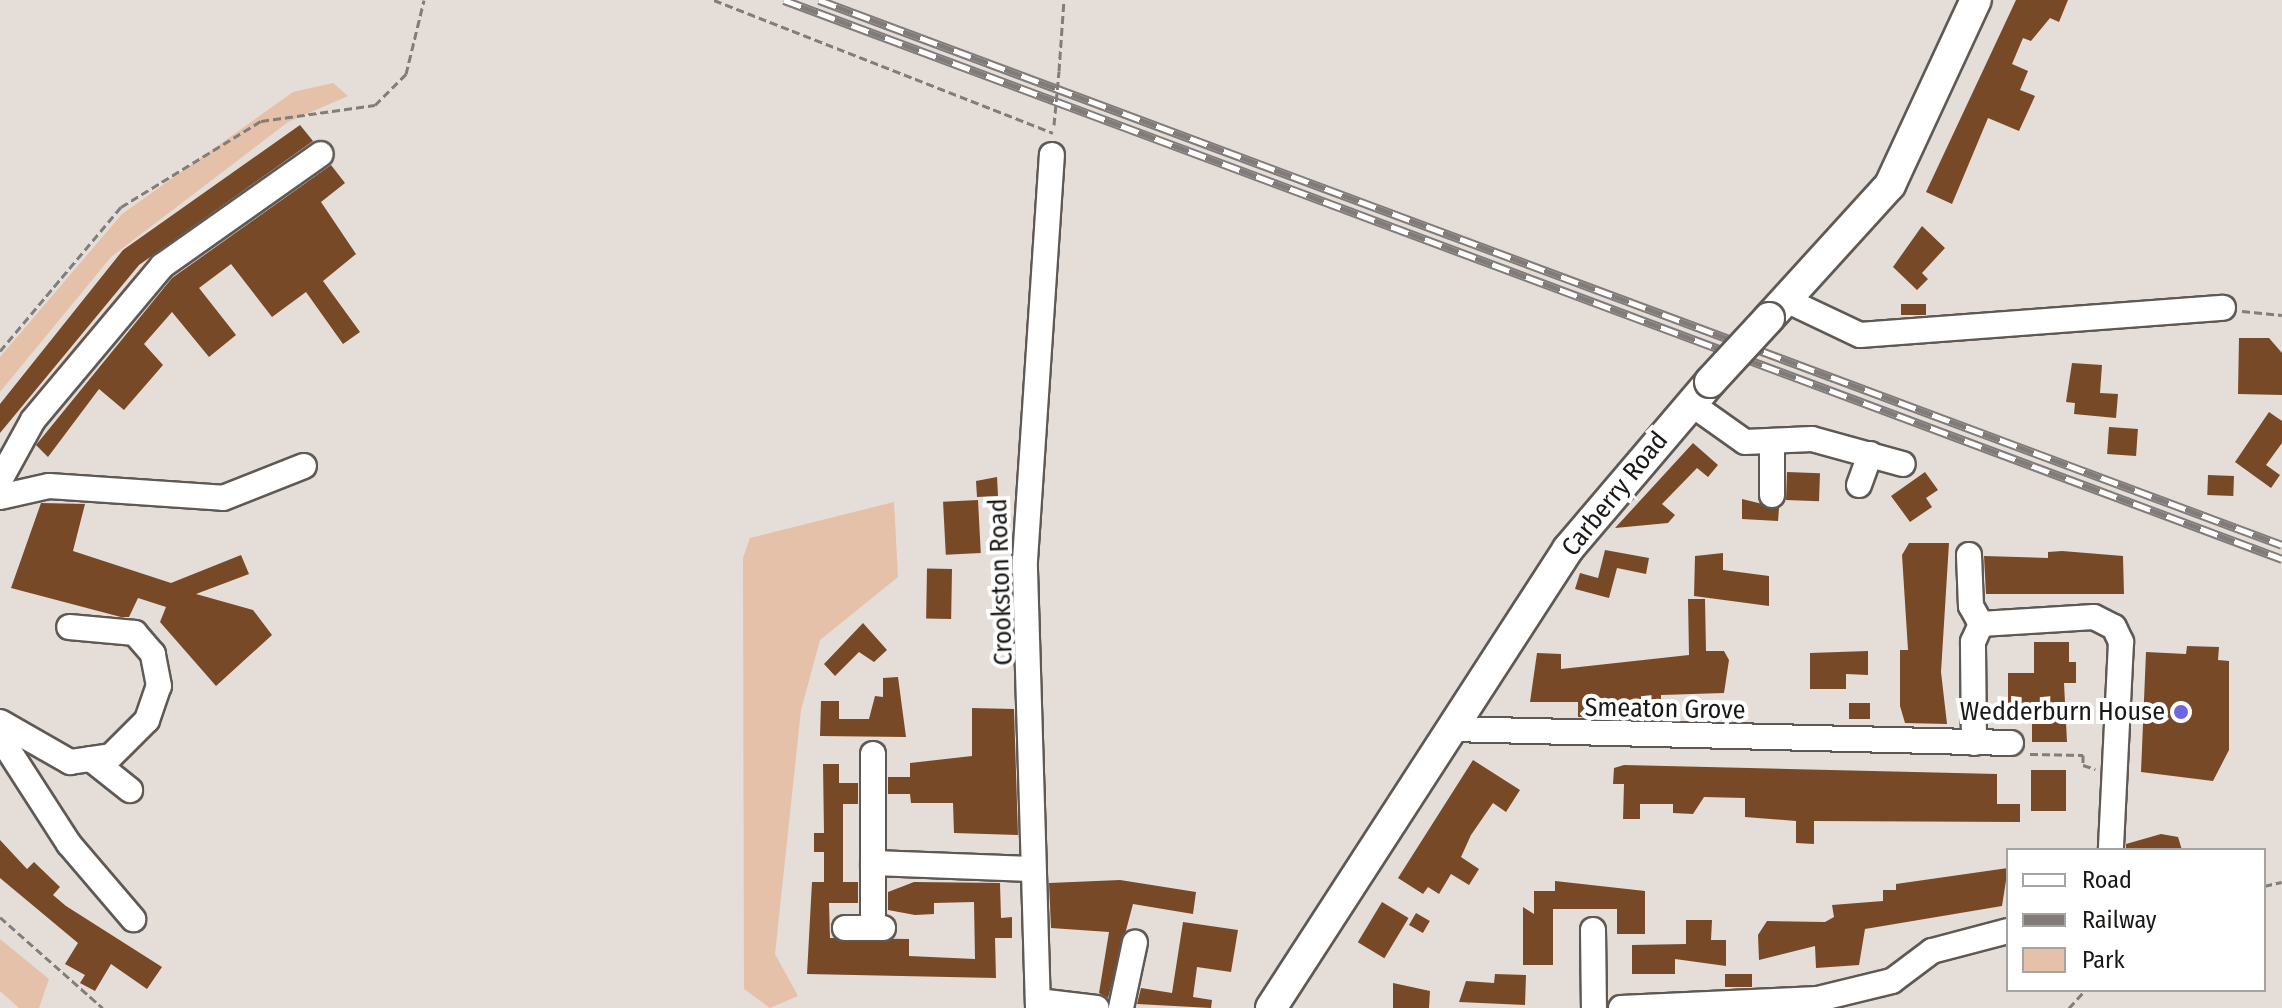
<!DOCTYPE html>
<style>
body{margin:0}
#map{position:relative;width:2282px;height:1008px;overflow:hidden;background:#e4ddd8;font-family:"Fira Sans Condensed",sans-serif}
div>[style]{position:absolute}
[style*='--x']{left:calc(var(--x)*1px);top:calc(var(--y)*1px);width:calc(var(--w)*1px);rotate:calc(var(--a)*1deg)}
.green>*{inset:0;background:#e5c1a9}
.building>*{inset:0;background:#784926;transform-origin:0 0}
.path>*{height:3px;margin-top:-1.5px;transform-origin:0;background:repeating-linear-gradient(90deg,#817d79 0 8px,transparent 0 12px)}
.roads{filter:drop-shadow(2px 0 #5f5955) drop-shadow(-2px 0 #5f5955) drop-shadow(0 2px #5f5955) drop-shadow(0 -2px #5f5955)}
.minor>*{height:24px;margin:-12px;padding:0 12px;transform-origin:12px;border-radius:12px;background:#fff}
.major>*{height:30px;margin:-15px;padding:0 15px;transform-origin:15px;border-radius:15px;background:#fff}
.rail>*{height:9px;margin-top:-4.5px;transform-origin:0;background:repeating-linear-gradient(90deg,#fff 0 18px,#817c79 0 36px);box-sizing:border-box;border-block:2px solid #817c79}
.path-bridge>*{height:3px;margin-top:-1.5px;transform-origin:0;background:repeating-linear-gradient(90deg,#817d79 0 8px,transparent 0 12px)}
.bridges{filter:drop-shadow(2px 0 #5f5955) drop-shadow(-2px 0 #5f5955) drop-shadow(0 2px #5f5955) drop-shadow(0 -2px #5f5955)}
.major-bridge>*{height:30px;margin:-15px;padding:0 15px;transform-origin:15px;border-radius:15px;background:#fff}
.dots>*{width:22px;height:22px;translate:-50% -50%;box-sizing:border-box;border:4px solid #fff;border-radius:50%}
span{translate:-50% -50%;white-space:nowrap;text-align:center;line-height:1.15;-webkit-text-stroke:8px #fff;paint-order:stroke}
.street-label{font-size:26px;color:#1a1816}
.poi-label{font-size:26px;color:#1a1816}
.right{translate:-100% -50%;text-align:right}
.legend{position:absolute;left:2006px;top:848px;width:260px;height:144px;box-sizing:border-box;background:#fff;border:2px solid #a3a3a2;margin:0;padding:10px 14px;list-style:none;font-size:24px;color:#1a1816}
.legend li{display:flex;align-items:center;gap:16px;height:40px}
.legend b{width:40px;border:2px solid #a3a3a2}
</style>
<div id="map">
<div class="green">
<div style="clip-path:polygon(333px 83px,348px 96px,288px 122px,111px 257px,0 392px,0 357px,122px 214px,293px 92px)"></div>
<div style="clip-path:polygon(894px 502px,898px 577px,820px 640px,801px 710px,775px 954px,798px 996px,770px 1008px,744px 989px,743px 558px,750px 538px)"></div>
<div style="clip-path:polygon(0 939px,49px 979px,39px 1008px,19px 1008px,0 991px)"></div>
</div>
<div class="building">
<div style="clip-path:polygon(2016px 0,2068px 0,2059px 22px,2050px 18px,2031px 41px,2023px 38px,2012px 64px,2028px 71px,2020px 90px,2035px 96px,2019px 131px,1988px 118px,1952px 204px,1926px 192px)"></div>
<div style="clip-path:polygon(300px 125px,313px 141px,139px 265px,0 433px,0 404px,123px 250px)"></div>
<div style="clip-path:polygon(331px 165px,345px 183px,321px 202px,356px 254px,323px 281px,360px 332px,343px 344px,306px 292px,272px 317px,231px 264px,199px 288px,236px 335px,209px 357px,172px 312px,144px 344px,163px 365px,124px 410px,99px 389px,48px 457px,36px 445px,172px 278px)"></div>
<div style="clip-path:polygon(1922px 226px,1945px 248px,1922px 273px,1928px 279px,1917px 290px,1893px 267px)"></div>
<div style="left:1926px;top:304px;width:11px;height:25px;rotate:90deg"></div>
<div style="clip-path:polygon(2239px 338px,2269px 338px,2282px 353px,2282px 395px,2238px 394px)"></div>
<div style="clip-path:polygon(2072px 363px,2102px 365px,2100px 393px,2118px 394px,2116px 418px,2074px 414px,2075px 403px,2066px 402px)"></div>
<div style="clip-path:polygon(2269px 412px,2282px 421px,2282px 443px,2266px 465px,2280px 475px,2271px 488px,2235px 462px)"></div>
<div style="left:2109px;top:427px;width:29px;height:27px;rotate:4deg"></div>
<div style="clip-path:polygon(1693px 443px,1718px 465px,1708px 477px,1697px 468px,1662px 504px,1675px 515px,1668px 523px,1615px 528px)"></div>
<div style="left:1787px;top:472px;width:33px;height:28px;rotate:2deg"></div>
<div style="clip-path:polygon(1925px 472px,1938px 490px,1926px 498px,1932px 507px,1910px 522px,1891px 496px)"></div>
<div style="left:2208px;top:475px;width:26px;height:20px;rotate:2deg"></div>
<div style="clip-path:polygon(997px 477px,998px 496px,977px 497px,976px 481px)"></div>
<div style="clip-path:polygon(1742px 499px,1779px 508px,1778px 521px,1742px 519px)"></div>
<div style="left:978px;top:500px;width:53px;height:35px;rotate:87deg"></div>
<div style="clip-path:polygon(41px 503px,85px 504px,73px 551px,171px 583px,241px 555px,249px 574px,196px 594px,253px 610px,272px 635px,216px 686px,160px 622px,166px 607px,138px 598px,129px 617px,121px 617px,11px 588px)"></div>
<div style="clip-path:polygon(1909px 543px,1949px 543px,1941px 672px,1947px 724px,1905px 723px,1900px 706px,1900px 650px,1908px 650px,1902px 555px)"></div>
<div style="clip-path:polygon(1605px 550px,1649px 558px,1646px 574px,1617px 568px,1609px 598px,1575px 589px,1580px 573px,1598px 578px)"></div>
<div style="clip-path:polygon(2062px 551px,2123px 556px,2124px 594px,1986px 594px,1984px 556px,2048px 558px,2048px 552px)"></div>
<div style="clip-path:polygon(1723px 553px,1723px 570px,1769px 576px,1769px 606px,1694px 596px,1695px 556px)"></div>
<div style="left:952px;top:569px;width:50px;height:25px;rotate:91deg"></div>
<div style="clip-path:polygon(1688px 599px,1705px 599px,1706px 651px,1724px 651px,1729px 660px,1724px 693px,1661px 695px,1661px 704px,1601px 704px,1601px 718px,1578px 717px,1578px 702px,1530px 702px,1537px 653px,1561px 654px,1561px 669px,1689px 655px)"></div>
<div style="clip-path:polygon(863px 623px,887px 650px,874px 662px,859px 652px,835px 676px,824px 664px)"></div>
<div style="clip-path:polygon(2034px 642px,2069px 642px,2069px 662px,2076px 662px,2076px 683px,2064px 683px,2067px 742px,2032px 742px,2032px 706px,2008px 706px,2008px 673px,2034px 673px)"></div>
<div style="clip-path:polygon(2187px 646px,2219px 647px,2218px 660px,2229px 661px,2229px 750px,2213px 781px,2141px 772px,2146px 652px,2186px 654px)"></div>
<div style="clip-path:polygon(1868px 651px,1868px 675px,1846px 674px,1846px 689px,1810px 689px,1810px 653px)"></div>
<div style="clip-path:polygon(898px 677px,906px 737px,820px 736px,821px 701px,839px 701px,839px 719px,869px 719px,875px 696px,883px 697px,883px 678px)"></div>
<div style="left:1849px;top:703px;width:21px;height:16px"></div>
<div style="clip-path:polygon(972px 708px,1014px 709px,1018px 835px,954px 833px,953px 803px,911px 803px,910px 794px,888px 794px,888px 777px,910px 777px,910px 763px,972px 756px)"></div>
<div style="clip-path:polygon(1473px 760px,1520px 790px,1506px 812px,1493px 803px,1471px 835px,1461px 857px,1479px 869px,1469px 885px,1451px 874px,1439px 894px,1428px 887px,1423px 894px,1398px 878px)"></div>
<div style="clip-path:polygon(823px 764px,839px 764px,839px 783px,858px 783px,858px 804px,843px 804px,843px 882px,858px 882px,858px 903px,829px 903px,830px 938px,909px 939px,909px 956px,975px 959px,974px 902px,934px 903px,934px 914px,915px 915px,888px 910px,888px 892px,914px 882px,1000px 883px,1001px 918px,1012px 917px,1012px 938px,995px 938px,996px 978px,807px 974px,812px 882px,824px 882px,824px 852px,814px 852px,814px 833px,824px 833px)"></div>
<div style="clip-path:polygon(1624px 765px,1997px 774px,1997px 804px,2020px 804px,2020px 822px,1814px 821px,1814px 844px,1796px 843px,1796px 821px,1745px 817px,1745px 798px,1704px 797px,1693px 814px,1673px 813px,1673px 804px,1640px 804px,1640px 819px,1623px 819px,1624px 784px,1613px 784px,1614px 768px)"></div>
<div style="left:2031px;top:770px;width:35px;height:41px"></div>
<div style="clip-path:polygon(2161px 834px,2178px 837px,2182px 850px,2126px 850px,2126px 844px)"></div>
<div style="clip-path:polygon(0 840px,27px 869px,34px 862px,60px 887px,53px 895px,66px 906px,162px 967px,147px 989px,111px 964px,95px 991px,80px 983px,85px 975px,65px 964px,78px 943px,0 878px)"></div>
<div style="clip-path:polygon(2008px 868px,2002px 906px,1865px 929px,1859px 965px,1816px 968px,1815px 946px,1759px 960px,1758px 935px,1767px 921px,1825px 922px,1834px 917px,1832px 905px,1883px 901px,1883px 890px,1896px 890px,1896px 884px)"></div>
<div style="clip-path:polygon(1120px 880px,1196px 892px,1193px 914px,1133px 904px,1108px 998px,1099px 993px,1109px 932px,1051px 928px,1049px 883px)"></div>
<div style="clip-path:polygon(1555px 881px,1645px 891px,1645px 934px,1617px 934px,1617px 909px,1553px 909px,1553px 965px,1523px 965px,1523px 907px,1534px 914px,1534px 891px,1555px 891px)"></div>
<div style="left:1382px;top:902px;width:31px;height:47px;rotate:31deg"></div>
<div style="left:1416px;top:913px;width:16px;height:14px;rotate:30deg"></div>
<div style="clip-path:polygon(1686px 920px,1712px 920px,1711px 940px,1726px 940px,1726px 966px,1675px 959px,1675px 974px,1632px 974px,1632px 945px,1686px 944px)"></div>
<div style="clip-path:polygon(1183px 922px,1238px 930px,1231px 972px,1197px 967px,1193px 997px,1212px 1000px,1211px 1008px,1137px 1004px,1141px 988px,1172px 993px)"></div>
<div style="clip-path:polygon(1495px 974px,1526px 975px,1525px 1005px,1459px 1002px,1466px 981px,1494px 983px)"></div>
<div style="left:1752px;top:974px;width:13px;height:27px;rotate:90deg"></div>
<div style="clip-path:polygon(1393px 983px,1430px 991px,1429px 1008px,1393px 1008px)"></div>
</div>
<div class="path">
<div style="--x:714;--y:0;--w:364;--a:21.4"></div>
<div style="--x:1059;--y:71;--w:71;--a:-86"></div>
<div style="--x:2242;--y:311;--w:40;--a:5.7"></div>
<div style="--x:0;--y:351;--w:188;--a:-50"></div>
<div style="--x:121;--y:207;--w:164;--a:-31.6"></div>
<div style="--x:261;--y:121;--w:115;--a:-8"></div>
<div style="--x:375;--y:105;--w:44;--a:-45"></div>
<div style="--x:406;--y:74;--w:76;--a:-76.3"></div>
<div style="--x:2030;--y:754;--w:53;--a:1.1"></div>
<div style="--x:2083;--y:755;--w:10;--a:90"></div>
<div style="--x:2083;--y:765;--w:13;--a:18"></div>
<div style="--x:2264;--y:886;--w:18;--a:-13"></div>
<div style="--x:0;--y:917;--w:137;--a:41.5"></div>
<div style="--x:2069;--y:1008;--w:24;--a:-48"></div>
</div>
<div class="roads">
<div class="minor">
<div style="--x:1786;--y:300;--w:82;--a:25.3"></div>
<div style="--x:1860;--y:335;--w:364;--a:-4.3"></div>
<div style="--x:1690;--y:403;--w:67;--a:35.3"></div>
<div style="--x:1745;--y:442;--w:67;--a:-2.6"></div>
<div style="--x:1812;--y:439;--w:94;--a:15.4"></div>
<div style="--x:1772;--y:441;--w:54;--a:90"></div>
<div style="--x:0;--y:480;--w:68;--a:-61.2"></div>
<div style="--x:33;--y:420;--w:201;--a:-50"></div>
<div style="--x:162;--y:266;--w:194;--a:-35.2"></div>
<div style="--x:1859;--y:485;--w:33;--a:-70"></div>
<div style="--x:0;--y:497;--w:50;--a:-12.7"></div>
<div style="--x:49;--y:486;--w:174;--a:3.9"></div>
<div style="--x:223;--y:498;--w:87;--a:-21.6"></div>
<div style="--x:1969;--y:555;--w:51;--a:87.8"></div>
<div style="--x:1971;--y:606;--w:21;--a:61"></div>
<div style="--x:0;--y:722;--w:81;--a:29.7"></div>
<div style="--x:70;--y:762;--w:41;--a:-8.3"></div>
<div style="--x:111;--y:756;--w:51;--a:-45"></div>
<div style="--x:147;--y:720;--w:36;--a:-71"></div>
<div style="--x:159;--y:686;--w:33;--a:-101"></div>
<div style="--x:153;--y:654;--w:28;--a:-131"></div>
<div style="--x:135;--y:633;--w:66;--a:-174.8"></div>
<div style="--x:1451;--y:729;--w:560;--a:1.43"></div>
<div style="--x:0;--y:737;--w:127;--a:57.2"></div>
<div style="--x:69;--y:844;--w:99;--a:49.5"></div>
<div style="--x:1974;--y:743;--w:101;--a:-90.6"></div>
<div style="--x:1973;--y:642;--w:20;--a:-66"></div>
<div style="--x:1981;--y:624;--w:113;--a:-3.5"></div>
<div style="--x:2094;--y:617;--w:22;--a:27"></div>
<div style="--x:2114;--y:627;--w:17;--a:65"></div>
<div style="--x:2121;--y:642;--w:208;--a:92.8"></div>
<div style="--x:873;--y:754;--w:174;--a:90"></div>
<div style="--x:91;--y:759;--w:50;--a:38.5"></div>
<div style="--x:873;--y:863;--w:159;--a:2.2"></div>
<div style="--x:845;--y:928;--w:38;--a:0"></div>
<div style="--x:1593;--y:930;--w:78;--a:89.3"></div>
<div style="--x:1038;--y:1001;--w:59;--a:6.8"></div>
<div style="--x:1038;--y:1008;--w:448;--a:-91.7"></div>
<div style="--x:1025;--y:560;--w:406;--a:-86.2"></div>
<div style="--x:1121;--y:1008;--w:67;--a:-78"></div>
<div style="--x:1621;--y:1008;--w:197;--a:-2.6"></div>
<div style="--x:1818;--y:999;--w:76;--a:-13.7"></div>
<div style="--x:1892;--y:981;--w:50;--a:-36.9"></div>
<div style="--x:1932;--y:951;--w:79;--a:-14.7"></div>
</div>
<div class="major">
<div style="--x:1769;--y:318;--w:180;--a:-47.7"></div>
<div style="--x:1890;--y:185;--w:204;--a:-65.1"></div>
<div style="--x:1271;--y:1008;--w:547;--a:-57.09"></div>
<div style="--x:1568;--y:549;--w:219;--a:-49.6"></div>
</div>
</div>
<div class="rail">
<div style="--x:784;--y:0;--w:1599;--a:20.46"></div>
<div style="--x:819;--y:0;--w:1561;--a:20.43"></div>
</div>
<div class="path-bridge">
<div style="--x:1054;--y:125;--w:54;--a:-84.7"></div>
</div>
<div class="bridges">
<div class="major-bridge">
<div style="--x:1710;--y:382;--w:87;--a:-47.3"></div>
</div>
</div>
<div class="dots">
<div style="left:2181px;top:712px;background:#6f67e1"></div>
</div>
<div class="street-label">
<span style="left:1615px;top:494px;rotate:-51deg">Carberry Road</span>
<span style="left:1001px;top:582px;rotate:-92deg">Crookston Road</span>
<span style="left:1665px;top:709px;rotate:1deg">Smeaton Grove</span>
</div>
<div class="poi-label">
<span class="right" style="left:2165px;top:712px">Wedderburn House</span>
</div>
<ul class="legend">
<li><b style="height:10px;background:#fff"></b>Road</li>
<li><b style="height:10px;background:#817c79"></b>Railway</li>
<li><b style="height:22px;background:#e5c1a9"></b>Park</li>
</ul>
</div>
